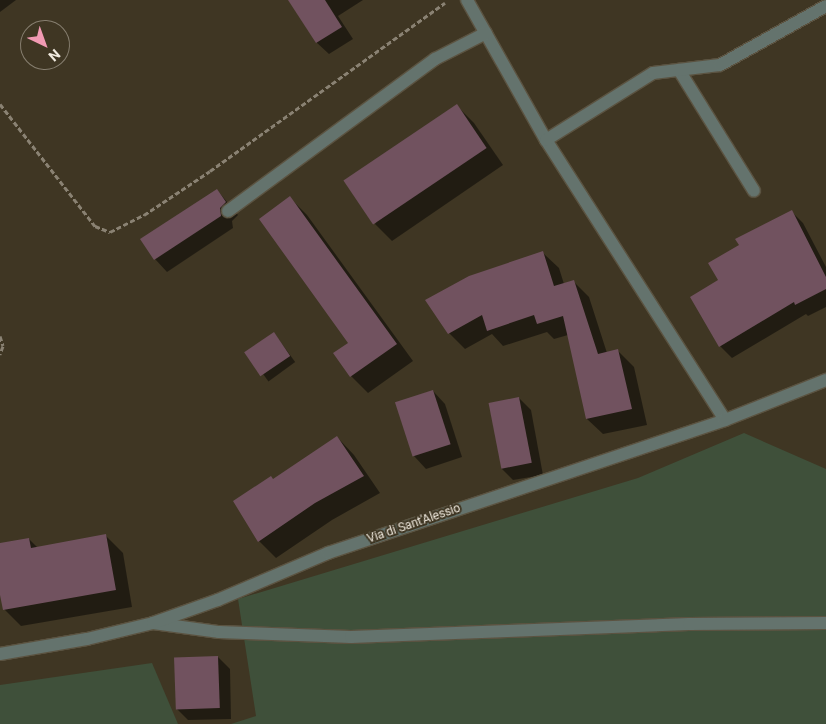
<!DOCTYPE html>
<style>
body{margin:0}
#map{position:relative;width:826px;height:724px;overflow:hidden;background:#3f3623;font-family:Roboto,sans-serif}
div>[style]{position:absolute}
[style*='--x']{left:calc(var(--x)*1px);top:calc(var(--y)*1px);width:calc(var(--w)*1px);rotate:calc(var(--a)*1deg)}
.green>*{inset:0;background:#3f503a}
.shadow>*{inset:0;background:#0007;transform-origin:0 0}
.building>*{inset:0;background:#71525f;transform-origin:0 0}
.path>*{height:3px;margin-top:-1.5px;transform-origin:0;background:repeating-linear-gradient(90deg,#8a8273 0 5px,transparent 0 7.5px)}
.roads{filter:drop-shadow(1px 0 #5b5341) drop-shadow(-1px 0 #5b5341) drop-shadow(0 1px #5b5341) drop-shadow(0 -1px #5b5341)}
.service>*{height:12px;margin:-6px;padding:0 6px;transform-origin:6px;border-radius:6px;background:#64736d}
.minor>*{height:12px;margin:-6px;padding:0 6px;transform-origin:6px;border-radius:6px;background:#64736d}
.tertiary>*{height:12px;margin:-6px;padding:0 6px;transform-origin:6px;border-radius:6px;background:#64736d}
span{translate:-50% -50%;white-space:nowrap;text-align:center;line-height:1.15;-webkit-text-stroke:4px #3f3623;paint-order:stroke}
.street-label{font-size:12px;color:#f1ebe0}
.north{position:absolute;left:20px;top:20px;width:50px;height:50px;box-sizing:border-box;background:#3f3623;border:1px solid #867e6f;border-radius:50%;rotate:138deg;font-size:14px;font-weight:700;line-height:20px;text-align:center;color:#f1ebe0}
.north::after{content:'';display:block;margin:auto;width:18px;height:22px;background:#f19ab3;clip-path:polygon(50% 0,100% 100%,50% 72%,0 100%)}
</style>
<div id="map">
<div class="green">
<div style="clip-path:polygon(744px 433px,826px 469px,826px 724px,231px 724px,256px 716px,238px 599px,638px 478px)"></div>
<div style="clip-path:polygon(152px 663px,178px 724px,0 724px,0 685px)"></div>
</div>
<div class="shadow">
<div style="clip-path:polygon(0 0,16px 0,0 12px)"></div>
<div style="clip-path:polygon(289px 0,363px 0,338px 16px,353px 39px,329px 54px,316px 42px)"></div>
<div style="clip-path:polygon(457px 106px,474px 123px,503px 165px,392px 241px,375px 224px)"></div>
<div style="clip-path:polygon(217px 190px,238px 215px,232px 221px,233px 228px,167px 272px,155px 259px,141px 239px)"></div>
<div style="clip-path:polygon(290px 198px,307px 215px,413px 361px,368px 393px,351px 376px,349px 343px)"></div>
<div style="clip-path:polygon(791px 211px,803px 223px,826px 267px,826px 307px,808px 316px,806px 314px,732px 358px,720px 346px,720px 281px,741px 245px)"></div>
<div style="clip-path:polygon(543px 253px,559px 268px,564px 284px,573px 281px,589px 297px,607px 353px,618px 351px,634px 367px,647px 425px,603px 434px,587px 419px,568px 335px,554px 339px,547px 332px,503px 346px,492px 334px,465px 349px,449px 333px,427px 300px)"></div>
<div style="left:274px;top:333px;width:36px;height:33px;rotate:54deg"></div>
<div style="clip-path:polygon(433px 391px,445px 404px,462px 457px,426px 469px,414px 456px)"></div>
<div style="clip-path:polygon(519px 398px,531px 410px,543px 475px,513px 480px,501px 468px)"></div>
<div style="clip-path:polygon(337px 437px,354px 455px,380px 493px,332px 520px,276px 558px,259px 541px,273px 480px)"></div>
<div style="clip-path:polygon(106px 536px,123px 553px,132px 607px,21px 626px,4px 609px,0 588px,0 544px,29px 539px,38px 548px)"></div>
<div style="clip-path:polygon(218px 657px,230px 669px,231px 719px,188px 720px,176px 708px)"></div>
</div>
<div class="building">
<div style="clip-path:polygon(288px 0,325px 0,342px 27px,316px 43px)"></div>
<div style="left:457px;top:104px;width:53px;height:137px;rotate:56deg"></div>
<div style="clip-path:polygon(217px 189px,226px 202px,220px 208px,221px 216px,154px 260px,140px 239px)"></div>
<div style="clip-path:polygon(290px 196px,397px 344px,350px 377px,333px 353px,348px 343px,259px 219px)"></div>
<div style="clip-path:polygon(792px 210px,826px 277px,826px 289px,795px 305px,794px 302px,719px 347px,690px 297px,718px 280px,708px 263px,739px 245px,735px 239px)"></div>
<div style="clip-path:polygon(543px 251px,554px 286px,574px 280px,598px 354px,618px 349px,632px 409px,586px 419px,563px 316px,537px 324px,534px 315px,487px 331px,482px 315px,448px 334px,425px 300px,469px 276px)"></div>
<div style="left:274px;top:332px;width:29px;height:36px;rotate:56deg"></div>
<div style="left:433px;top:390px;width:57px;height:40px;rotate:72deg"></div>
<div style="left:519px;top:397px;width:67px;height:31px;rotate:79deg"></div>
<div style="clip-path:polygon(337px 436px,364px 476px,315px 503px,258px 542px,233px 501px,271px 476px,273px 479px)"></div>
<div style="clip-path:polygon(106px 534px,116px 590px,3px 610px,0 595px,0 543px,29px 538px,31px 548px)"></div>
<div style="left:218px;top:656px;width:52px;height:44px;rotate:88deg"></div>
</div>
<div class="path">
<div style="--x:0;--y:104;--w:155;--a:52.1"></div>
<div style="--x:95;--y:226;--w:16;--a:22"></div>
<div style="--x:110;--y:232;--w:38;--a:-27"></div>
<div style="--x:144;--y:215;--w:79;--a:-33.7"></div>
<div style="--x:210;--y:171;--w:289;--a:-35.6"></div>
<div style="--x:0;--y:336;--w:10;--a:73"></div>
<div style="--x:3;--y:346;--w:9;--a:111"></div>
</div>
<div class="roads">
<div class="service">
<div style="--x:679;--y:70;--w:142;--a:58.2"></div>
<div style="--x:153;--y:623;--w:67;--a:7.8"></div>
<div style="--x:219;--y:632;--w:132;--a:2.2"></div>
<div style="--x:351;--y:637;--w:338;--a:-2.2"></div>
<div style="--x:689;--y:624;--w:137;--a:-0.4"></div>
</div>
<div class="minor">
<div style="--x:467;--y:0;--w:161;--a:60.6"></div>
<div style="--x:546;--y:140;--w:332;--a:57.4"></div>
<div style="--x:546;--y:140;--w:126;--a:-32.1"></div>
<div style="--x:653;--y:73;--w:67;--a:-6.8"></div>
<div style="--x:720;--y:65;--w:121;--a:-29.1"></div>
<div style="--x:228;--y:211;--w:257;--a:-36.3"></div>
<div style="--x:435;--y:59;--w:57;--a:-27"></div>
</div>
<div class="tertiary">
<div style="--x:0;--y:654;--w:88;--a:-9.8"></div>
<div style="--x:87;--y:639;--w:68;--a:-13.6"></div>
<div style="--x:153;--y:623;--w:69;--a:-19.5"></div>
<div style="--x:218;--y:600;--w:120;--a:-23.1"></div>
<div style="--x:328;--y:553;--w:419;--a:-18.5"></div>
<div style="--x:725;--y:420;--w:109;--a:-21.6"></div>
</div>
</div>
<div class="street-label">
<span style="left:414px;top:524px;rotate:-19deg">Via di Sant'Alessio</span>
</div>
<div class="north">N</div>
</div>
